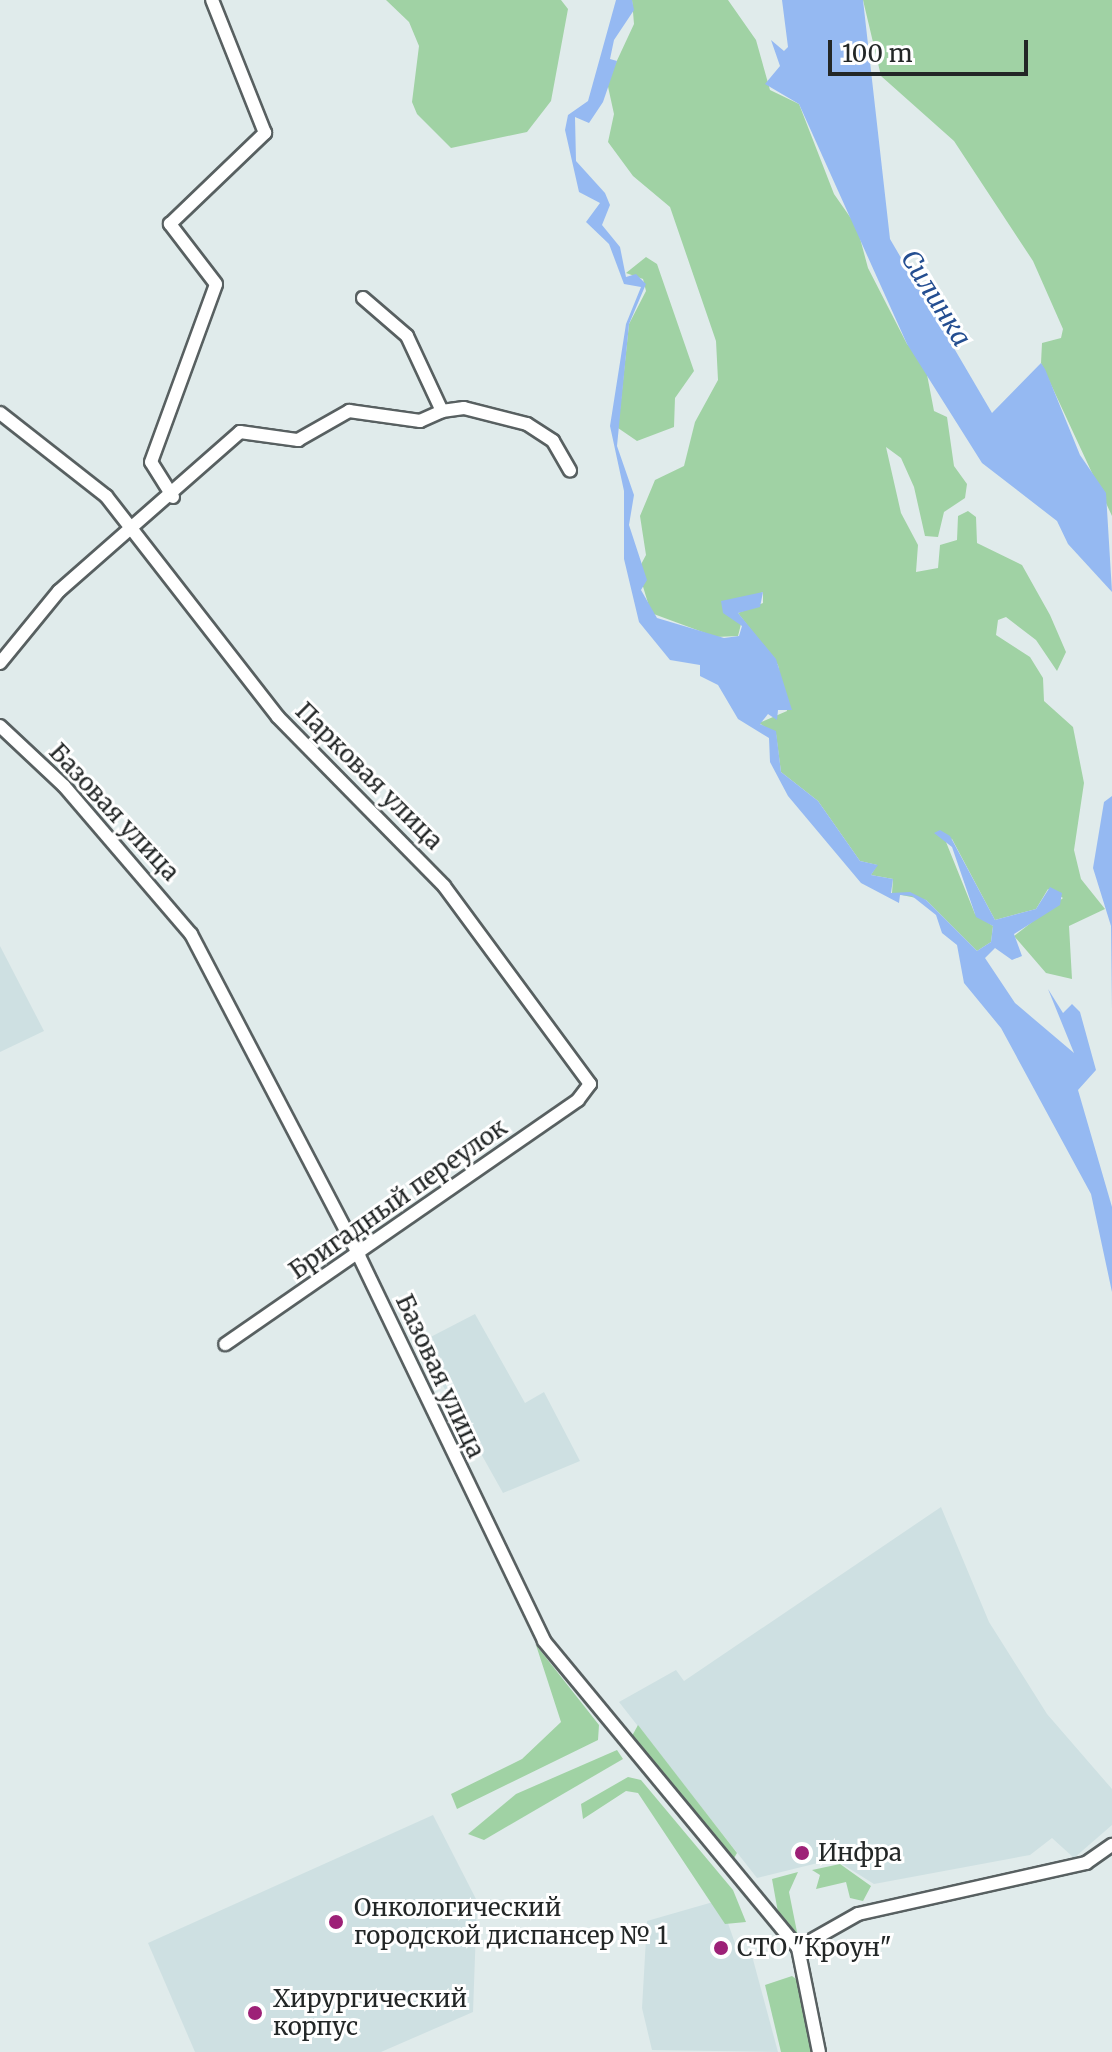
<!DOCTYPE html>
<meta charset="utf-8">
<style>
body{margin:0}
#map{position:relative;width:1112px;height:2052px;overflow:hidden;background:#e0ebeb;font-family:Merriweather,serif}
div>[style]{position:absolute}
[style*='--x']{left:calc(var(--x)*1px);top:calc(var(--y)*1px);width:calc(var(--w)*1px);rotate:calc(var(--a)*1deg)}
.built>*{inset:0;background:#cee0e2}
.green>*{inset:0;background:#a0d2a4}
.water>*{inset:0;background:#95b9f2}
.roads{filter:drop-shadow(2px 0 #586061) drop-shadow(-2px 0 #586061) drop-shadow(0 2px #586061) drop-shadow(0 -2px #586061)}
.street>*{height:12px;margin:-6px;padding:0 6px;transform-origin:6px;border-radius:6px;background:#fff}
.dots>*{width:22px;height:22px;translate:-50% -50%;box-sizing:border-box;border:4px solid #fff;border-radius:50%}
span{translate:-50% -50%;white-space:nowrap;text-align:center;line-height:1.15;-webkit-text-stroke:6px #fff;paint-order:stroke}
.street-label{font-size:24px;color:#232727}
.poi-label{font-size:24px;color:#232727}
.left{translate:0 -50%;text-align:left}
.water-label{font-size:26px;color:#244e91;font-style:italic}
.scale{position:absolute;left:828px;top:40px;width:200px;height:36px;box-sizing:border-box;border:4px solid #232727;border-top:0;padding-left:10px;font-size:24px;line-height:28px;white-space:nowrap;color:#232727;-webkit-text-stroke:6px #fff;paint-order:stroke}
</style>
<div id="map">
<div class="built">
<div style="clip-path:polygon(0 946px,44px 1031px,0 1052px)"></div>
<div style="clip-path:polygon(475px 1314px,525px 1403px,544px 1392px,580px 1461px,503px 1493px,419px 1343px)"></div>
<div style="clip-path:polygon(941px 1507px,989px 1622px,1047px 1714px,1112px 1789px,1112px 1825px,1074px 1858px,1052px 1838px,1030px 1855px,874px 1884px,834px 1859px,757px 1878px,619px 1702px,676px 1670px,684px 1681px)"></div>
<div style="clip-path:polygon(433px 1815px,477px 1901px,473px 2012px,381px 2052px,195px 2052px,148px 1943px)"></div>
<div style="clip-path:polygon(720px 1900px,739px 1955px,751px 1952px,778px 2052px,652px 2050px,642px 2008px,647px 1921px)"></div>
</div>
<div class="green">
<div style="clip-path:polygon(386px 0,561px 0,568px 9px,551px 101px,527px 132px,451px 148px,417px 114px,412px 102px,419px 46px,409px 22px)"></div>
<div style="clip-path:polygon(632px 0,728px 0,756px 40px,770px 90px,799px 104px,834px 194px,857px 227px,868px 268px,907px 344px,925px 364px,934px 411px,947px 417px,954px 466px,967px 484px,965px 498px,944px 512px,938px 537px,925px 536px,914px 487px,901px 458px,886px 447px,901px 513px,918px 545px,916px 572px,938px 568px,940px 545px,957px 540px,958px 516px,968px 511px,976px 517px,977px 543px,1022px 565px,1050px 615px,1066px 652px,1057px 671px,1036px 640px,1006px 617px,998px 620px,996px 635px,1030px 657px,1043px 678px,1044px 701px,1073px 727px,1084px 783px,1074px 850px,1081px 879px,1105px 909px,1069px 926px,1072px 979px,1046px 973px,1014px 936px,1063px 898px,1048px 889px,1036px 909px,995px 920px,952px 839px,944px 837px,975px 914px,993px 926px,991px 942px,977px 951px,926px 900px,892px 893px,893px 879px,871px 875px,877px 865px,860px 861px,818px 801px,781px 772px,776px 734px,759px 723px,787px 711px,778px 665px,738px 613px,763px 603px,763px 592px,733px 604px,723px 601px,741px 624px,738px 636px,716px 637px,651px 613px,638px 570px,646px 555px,640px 516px,655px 480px,684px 466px,695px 422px,718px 380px,716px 341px,670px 207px,633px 176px,608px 142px,614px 114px,607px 82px,634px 24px)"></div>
<div style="clip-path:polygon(863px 0,1112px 0,1112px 516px,1041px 363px,1042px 343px,1061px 338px,1063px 329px,1033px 261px,954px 141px,881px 76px)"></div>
<div style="clip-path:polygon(646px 257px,657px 264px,694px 371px,675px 398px,674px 427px,637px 441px,618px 428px,629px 324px,646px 291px,643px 279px,626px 273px)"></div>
<div style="clip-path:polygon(536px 1645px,599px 1725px,598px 1740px,457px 1809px,451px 1794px,522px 1759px,561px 1722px)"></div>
<div style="clip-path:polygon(638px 1725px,737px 1853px,734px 1858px,632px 1736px)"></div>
<div style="clip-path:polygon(617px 1750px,623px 1759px,484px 1840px,468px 1834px,516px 1794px)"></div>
<div style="clip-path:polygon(628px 1777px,641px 1780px,733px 1890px,746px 1922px,725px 1924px,638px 1793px,626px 1791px,583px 1819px,581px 1804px)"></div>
<div style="clip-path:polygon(840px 1864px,871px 1886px,863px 1901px,850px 1898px,846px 1882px,816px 1889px,820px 1875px,812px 1870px)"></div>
<div style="clip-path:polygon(798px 1872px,789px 1892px,798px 1937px,779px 1918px,772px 1879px)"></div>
<div style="clip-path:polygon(792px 1976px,799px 1981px,813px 2052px,781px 2052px,765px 1985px)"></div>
</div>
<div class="water">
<div style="clip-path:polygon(616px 0,632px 0,634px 10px,614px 40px,610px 59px,617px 61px,603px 102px,589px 123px,575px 117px,576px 161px,605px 193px,610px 205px,602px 225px,620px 247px,626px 277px,636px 274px,646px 284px,629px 324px,617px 446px,634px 495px,629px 525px,647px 580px,641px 590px,657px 618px,724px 638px,739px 636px,742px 626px,723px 613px,721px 601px,763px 592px,760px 607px,738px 613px,776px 659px,792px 710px,778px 710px,777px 720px,768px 714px,760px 724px,776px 731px,781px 772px,818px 801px,860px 861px,878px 865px,871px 875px,893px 879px,891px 893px,910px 892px,926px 900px,977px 951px,991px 942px,993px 926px,976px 917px,952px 847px,934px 833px,940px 830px,950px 836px,995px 920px,1036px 909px,1050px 887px,1062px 893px,1060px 905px,1014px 934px,1022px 956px,1012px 960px,995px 948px,985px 958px,1015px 1003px,1074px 1053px,1048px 989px,1063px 1013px,1072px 1004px,1080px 1012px,1096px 1070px,1078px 1090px,1112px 1207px,1112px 1292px,1091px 1194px,1001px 1028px,964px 983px,957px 945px,942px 933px,936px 915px,912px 896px,900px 895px,899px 903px,861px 883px,788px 796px,770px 762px,769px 738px,738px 719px,718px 685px,700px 676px,700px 665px,670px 660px,639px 622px,624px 559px,624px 491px,610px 426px,626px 324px,641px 287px,624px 284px,609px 244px,586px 222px,600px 203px,579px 192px,565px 130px,568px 115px,588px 101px)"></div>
<div style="clip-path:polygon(782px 0,863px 0,890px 239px,992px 413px,1041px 363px,1045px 369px,1080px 455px,1106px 493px,1112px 592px,1068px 544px,1057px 521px,982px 463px,907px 344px,799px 104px,765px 84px,780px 66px,771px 40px,784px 51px,788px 47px)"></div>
<div style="clip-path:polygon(1112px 796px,1112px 1011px,1111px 926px,1093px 868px,1104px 802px)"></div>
</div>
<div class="roads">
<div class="street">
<div style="--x:363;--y:298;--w:58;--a:40.8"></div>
<div style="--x:407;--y:336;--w:83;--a:65"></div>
<div style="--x:442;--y:411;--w:22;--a:-8"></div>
<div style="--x:464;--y:408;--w:65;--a:14.3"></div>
<div style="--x:527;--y:424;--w:31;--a:33"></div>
<div style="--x:553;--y:441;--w:34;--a:60"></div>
<div style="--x:0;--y:413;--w:135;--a:38.1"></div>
<div style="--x:106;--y:496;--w:280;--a:52.1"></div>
<div style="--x:278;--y:717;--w:237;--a:45.5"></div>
<div style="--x:444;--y:886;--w:246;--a:53.6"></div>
<div style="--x:590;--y:1084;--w:20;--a:127"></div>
<div style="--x:578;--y:1100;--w:429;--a:145.3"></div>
<div style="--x:173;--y:497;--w:41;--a:-122.2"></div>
<div style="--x:151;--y:462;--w:189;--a:-69.9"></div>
<div style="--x:216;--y:284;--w:76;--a:-127.5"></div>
<div style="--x:170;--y:224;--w:132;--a:-43.8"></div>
<div style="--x:265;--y:133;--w:143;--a:-111.7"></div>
<div style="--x:0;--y:663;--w:93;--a:-50.7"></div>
<div style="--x:59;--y:591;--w:241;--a:-41.3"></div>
<div style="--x:240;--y:432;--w:59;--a:7.9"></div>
<div style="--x:298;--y:440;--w:59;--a:-29.6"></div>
<div style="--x:349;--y:411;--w:72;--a:8"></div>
<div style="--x:420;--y:421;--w:24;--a:-24"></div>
<div style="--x:0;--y:726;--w:88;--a:43.2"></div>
<div style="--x:64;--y:786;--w:195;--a:49.4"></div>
<div style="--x:191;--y:934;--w:363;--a:62.4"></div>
<div style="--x:359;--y:1256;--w:427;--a:64.3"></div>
<div style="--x:544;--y:1641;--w:398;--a:50.4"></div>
<div style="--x:798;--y:1948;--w:106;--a:78.6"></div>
<div style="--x:798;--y:1948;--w:69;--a:-29.5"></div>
<div style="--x:858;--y:1914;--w:234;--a:-12.6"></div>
<div style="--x:1086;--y:1863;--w:32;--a:-35"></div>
</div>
</div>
<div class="dots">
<div style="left:802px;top:1853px;background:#9d2177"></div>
<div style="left:336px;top:1922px;background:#9d2177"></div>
<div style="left:721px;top:1948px;background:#9d2177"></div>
<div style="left:255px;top:2013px;background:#9d2177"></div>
</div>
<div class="street-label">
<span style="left:369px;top:776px;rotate:45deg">Парковая улица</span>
<span style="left:114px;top:812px;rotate:47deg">Базовая улица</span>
<span style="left:398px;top:1199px;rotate:-35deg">Бригадный переулок</span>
<span style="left:440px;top:1376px;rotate:65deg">Базовая улица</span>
</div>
<div class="poi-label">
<span class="left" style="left:818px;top:1853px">Инфра</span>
<span class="left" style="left:354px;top:1922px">Онкологический<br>городской диспансер № 1</span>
<span class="left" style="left:737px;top:1948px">СТО "Кроун"</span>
<span class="left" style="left:273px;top:2013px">Хирургический<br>корпус</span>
</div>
<div class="water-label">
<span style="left:936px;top:298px;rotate:58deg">Силинка</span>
</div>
<div class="scale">100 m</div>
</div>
